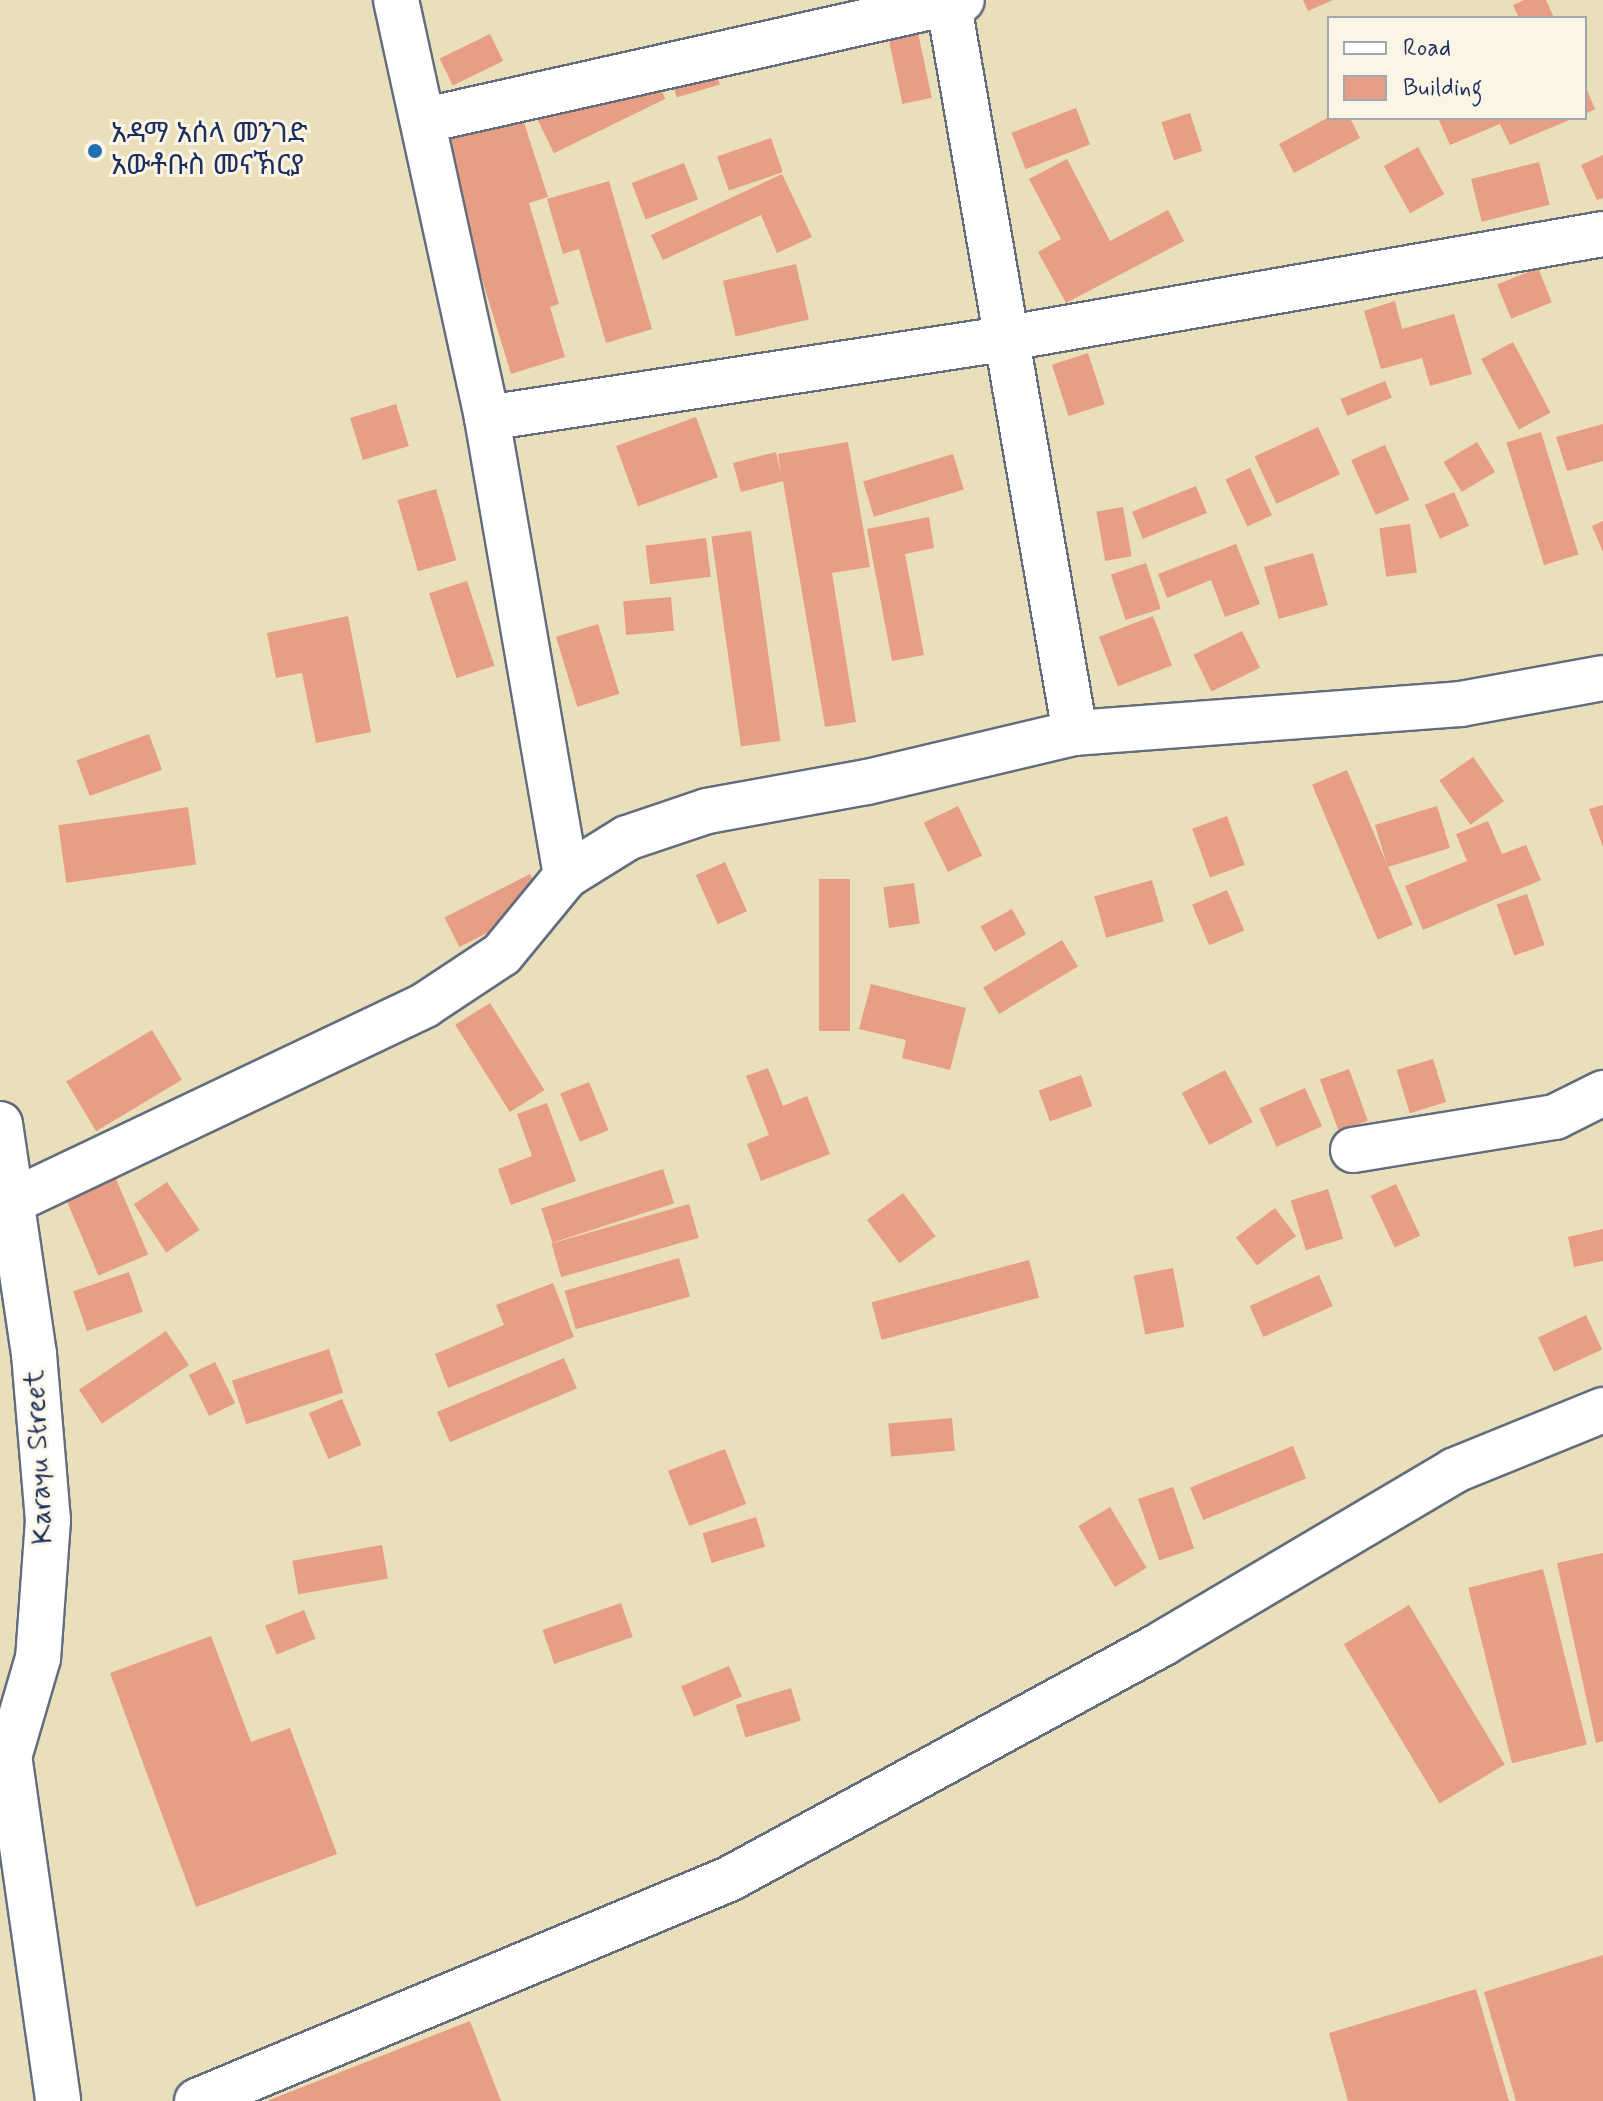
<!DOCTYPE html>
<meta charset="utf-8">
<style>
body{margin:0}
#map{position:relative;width:1603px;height:2101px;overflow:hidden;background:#e9dfba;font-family:Mynerve,"Noto Sans Ethiopic",sans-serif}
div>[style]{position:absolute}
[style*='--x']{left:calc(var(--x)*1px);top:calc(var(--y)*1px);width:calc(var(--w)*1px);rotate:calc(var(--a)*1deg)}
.building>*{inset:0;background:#e79e84;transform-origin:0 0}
.roads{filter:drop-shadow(2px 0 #636d7e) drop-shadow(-2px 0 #636d7e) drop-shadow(0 2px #636d7e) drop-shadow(0 -2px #636d7e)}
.minor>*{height:44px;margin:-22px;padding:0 22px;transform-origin:22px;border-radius:22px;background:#fff}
.major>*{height:44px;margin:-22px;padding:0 22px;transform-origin:22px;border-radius:22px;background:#fff}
.dots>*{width:22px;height:22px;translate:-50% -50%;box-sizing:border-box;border:4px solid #fcf5e5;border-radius:50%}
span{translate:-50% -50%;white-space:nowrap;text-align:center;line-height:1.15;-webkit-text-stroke:6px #fcf5e5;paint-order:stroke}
.poi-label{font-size:28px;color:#1b2f5e}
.left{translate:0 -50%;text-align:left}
.street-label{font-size:28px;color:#1b2f5e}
.legend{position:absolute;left:1327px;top:16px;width:260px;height:104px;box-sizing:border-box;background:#fcf5e5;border:2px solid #a2a6af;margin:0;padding:10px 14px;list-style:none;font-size:24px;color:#1b2f5e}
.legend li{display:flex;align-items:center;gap:16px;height:40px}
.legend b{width:40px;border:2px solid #a2a6af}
</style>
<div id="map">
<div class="building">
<div style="left:911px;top:0;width:100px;height:30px;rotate:78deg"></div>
<div style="clip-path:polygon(1303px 0,1333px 0,1308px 11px)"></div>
<div style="clip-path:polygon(1524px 0,1546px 0,1554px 18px,1519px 18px,1513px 5px)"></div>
<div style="left:490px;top:34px;width:30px;height:56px;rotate:64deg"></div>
<div style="left:709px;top:49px;width:37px;height:45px;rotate:73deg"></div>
<div style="left:643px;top:53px;width:51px;height:124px;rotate:64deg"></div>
<div style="clip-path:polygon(1585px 85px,1595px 109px,1585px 114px)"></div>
<div style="clip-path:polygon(516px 98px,548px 197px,529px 203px,559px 304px,550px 307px,565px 357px,511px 374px,434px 122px)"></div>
<div style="left:1076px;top:108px;width:39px;height:69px;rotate:69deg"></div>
<div style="left:1190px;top:113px;width:40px;height:30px;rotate:72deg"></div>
<div style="clip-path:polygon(1329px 117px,1350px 118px,1360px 138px,1294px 173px,1279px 144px)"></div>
<div style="clip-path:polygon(1438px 118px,1574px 118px,1510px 145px,1500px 124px,1450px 145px)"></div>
<div style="left:771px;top:138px;width:36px;height:57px;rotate:71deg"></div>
<div style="left:1418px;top:147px;width:54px;height:39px;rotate:61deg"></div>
<div style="clip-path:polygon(1603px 155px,1603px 198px,1597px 200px,1581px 165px)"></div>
<div style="clip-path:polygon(1067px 159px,1110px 241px,1168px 210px,1184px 241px,1066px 303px,1038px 252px,1061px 239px,1029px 179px)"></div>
<div style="left:1539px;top:162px;width:44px;height:70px;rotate:76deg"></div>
<div style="left:684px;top:163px;width:39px;height:56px;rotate:69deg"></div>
<div style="clip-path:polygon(782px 174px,812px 237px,777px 253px,761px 215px,663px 260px,651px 235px)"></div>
<div style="clip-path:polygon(609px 181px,652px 329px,606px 343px,579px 249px,563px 254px,547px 199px)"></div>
<div style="left:796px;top:264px;width:57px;height:75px;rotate:77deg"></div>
<div style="left:1538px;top:268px;width:37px;height:44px;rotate:68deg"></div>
<div style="clip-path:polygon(1395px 301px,1402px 329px,1454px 314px,1472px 374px,1430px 386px,1422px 358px,1381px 369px,1364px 311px)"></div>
<div style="left:1513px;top:342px;width:80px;height:36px;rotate:62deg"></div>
<div style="left:1088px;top:353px;width:54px;height:38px;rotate:72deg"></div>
<div style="left:1385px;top:381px;width:18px;height:48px;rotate:68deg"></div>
<div style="left:396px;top:404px;width:44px;height:48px;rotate:73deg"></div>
<div style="left:696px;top:417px;width:64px;height:85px;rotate:70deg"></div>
<div style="clip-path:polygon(1603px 424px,1603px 461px,1567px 471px,1556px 437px)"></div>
<div style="left:1318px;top:427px;width:52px;height:70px;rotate:65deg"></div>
<div style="left:1541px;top:432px;width:128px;height:36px;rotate:73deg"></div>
<div style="clip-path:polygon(848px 442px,870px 567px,832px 573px,856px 722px,825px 727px,783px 481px,741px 492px,733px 463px,776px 452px,781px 474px,778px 454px)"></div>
<div style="left:1477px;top:442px;width:35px;height:39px;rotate:59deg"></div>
<div style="left:1385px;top:445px;width:60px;height:37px;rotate:66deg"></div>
<div style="left:953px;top:454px;width:37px;height:94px;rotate:73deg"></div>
<div style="left:1250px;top:468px;width:52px;height:27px;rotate:65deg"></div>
<div style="left:1196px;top:486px;width:29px;height:69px;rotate:68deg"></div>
<div style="left:436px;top:489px;width:74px;height:40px;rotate:74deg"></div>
<div style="left:1454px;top:492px;width:37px;height:32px;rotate:66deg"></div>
<div style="left:1123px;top:507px;width:50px;height:27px;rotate:80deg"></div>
<div style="clip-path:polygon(929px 517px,934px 548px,905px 554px,924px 655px,892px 661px,867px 529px)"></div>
<div style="clip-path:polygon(1603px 521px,1603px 552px,1592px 526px)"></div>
<div style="left:1410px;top:524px;width:49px;height:31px;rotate:82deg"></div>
<div style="left:751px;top:531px;width:212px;height:40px;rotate:82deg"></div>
<div style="left:706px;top:538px;width:39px;height:61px;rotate:83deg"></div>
<div style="clip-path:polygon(1236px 544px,1260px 604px,1225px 617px,1211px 580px,1167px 598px,1158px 574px)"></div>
<div style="left:1313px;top:553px;width:54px;height:51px;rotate:74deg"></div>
<div style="left:1146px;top:563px;width:48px;height:37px;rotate:72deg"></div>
<div style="left:467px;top:581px;width:89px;height:40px;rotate:72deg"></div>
<div style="left:671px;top:597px;width:34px;height:48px;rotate:85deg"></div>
<div style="clip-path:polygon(348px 616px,371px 732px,316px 743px,302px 673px,276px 678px,267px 633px)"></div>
<div style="left:1153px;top:616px;width:53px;height:58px;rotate:69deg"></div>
<div style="left:598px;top:624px;width:73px;height:44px;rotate:73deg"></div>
<div style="left:1242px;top:631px;width:41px;height:54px;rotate:64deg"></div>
<div style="left:149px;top:734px;width:38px;height:77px;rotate:70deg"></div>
<div style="left:1473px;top:757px;width:54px;height:41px;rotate:55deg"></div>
<div style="left:1347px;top:770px;width:168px;height:38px;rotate:67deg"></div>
<div style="clip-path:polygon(1603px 805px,1603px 847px,1589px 809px)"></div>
<div style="left:958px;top:806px;width:55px;height:38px;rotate:64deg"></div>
<div style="left:1437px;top:806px;width:44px;height:65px;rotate:73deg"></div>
<div style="left:188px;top:807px;width:58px;height:131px;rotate:82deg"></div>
<div style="left:1227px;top:816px;width:52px;height:37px;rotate:70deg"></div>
<div style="clip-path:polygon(1488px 821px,1502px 854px,1526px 845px,1541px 880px,1423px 930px,1405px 886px,1467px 861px,1456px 834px)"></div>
<div style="left:725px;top:862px;width:54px;height:32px;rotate:66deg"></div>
<div style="left:530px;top:874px;width:33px;height:96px;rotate:63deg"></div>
<div style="left:819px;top:879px;width:31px;height:152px"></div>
<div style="left:1152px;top:880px;width:43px;height:60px;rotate:74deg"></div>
<div style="left:914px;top:883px;width:41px;height:31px;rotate:82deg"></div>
<div style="left:1227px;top:890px;width:44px;height:38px;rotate:67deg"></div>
<div style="left:1527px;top:894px;width:54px;height:32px;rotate:71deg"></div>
<div style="left:1012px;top:909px;width:29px;height:36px;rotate:61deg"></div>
<div style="left:1062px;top:940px;width:31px;height:92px;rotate:59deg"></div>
<div style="clip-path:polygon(871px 984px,966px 1008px,950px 1070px,902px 1058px,906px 1040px,859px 1029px)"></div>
<div style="left:490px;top:1003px;width:103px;height:41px;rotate:58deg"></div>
<div style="left:152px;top:1030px;width:58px;height:100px;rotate:59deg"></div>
<div style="left:1433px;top:1059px;width:45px;height:38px;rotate:73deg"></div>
<div style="clip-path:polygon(768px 1068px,783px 1106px,807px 1096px,830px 1154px,761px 1181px,747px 1144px,769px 1135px,746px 1076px)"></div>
<div style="left:1349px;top:1069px;width:55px;height:31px;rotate:70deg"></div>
<div style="left:1225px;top:1070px;width:59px;height:49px;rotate:62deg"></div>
<div style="left:1081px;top:1075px;width:33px;height:45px;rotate:70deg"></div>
<div style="left:589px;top:1082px;width:52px;height:31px;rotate:68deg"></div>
<div style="left:1305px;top:1088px;width:42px;height:50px;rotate:66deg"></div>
<div style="clip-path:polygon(547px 1103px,576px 1181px,511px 1205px,498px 1169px,532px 1156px,517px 1114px)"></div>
<div style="left:111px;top:1167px;width:95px;height:54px;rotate:67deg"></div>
<div style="left:663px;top:1169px;width:36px;height:128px;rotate:72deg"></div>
<div style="left:167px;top:1182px;width:58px;height:40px;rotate:56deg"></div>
<div style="left:1396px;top:1184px;width:57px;height:28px;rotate:65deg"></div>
<div style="left:1328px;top:1189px;width:52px;height:39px;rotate:73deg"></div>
<div style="left:903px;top:1193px;width:54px;height:45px;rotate:53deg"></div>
<div style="left:689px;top:1204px;width:35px;height:143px;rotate:74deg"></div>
<div style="left:1275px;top:1208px;width:35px;height:49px;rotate:53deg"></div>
<div style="clip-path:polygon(1603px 1229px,1603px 1261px,1574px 1267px,1568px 1237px)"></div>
<div style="left:679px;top:1258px;width:40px;height:119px;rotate:74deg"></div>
<div style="left:1029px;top:1260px;width:39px;height:163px;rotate:75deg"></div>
<div style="left:1173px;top:1268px;width:60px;height:40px;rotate:79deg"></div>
<div style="left:129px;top:1272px;width:42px;height:59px;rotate:71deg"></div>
<div style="left:1319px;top:1275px;width:34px;height:76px;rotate:66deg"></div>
<div style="clip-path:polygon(553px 1283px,574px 1337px,448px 1388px,435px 1354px,504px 1325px,496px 1305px)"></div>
<div style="left:1586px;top:1315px;width:38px;height:53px;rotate:65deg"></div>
<div style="left:166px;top:1331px;width:41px;height:105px;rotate:56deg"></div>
<div style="left:329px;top:1349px;width:46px;height:102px;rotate:72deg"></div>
<div style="left:564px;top:1358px;width:33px;height:138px;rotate:67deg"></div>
<div style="left:215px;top:1362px;width:46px;height:29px;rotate:64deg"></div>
<div style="left:342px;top:1399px;width:50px;height:36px;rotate:67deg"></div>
<div style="left:952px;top:1418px;width:33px;height:64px;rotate:85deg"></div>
<div style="left:1293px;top:1446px;width:35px;height:111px;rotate:68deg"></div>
<div style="left:725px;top:1449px;width:59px;height:61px;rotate:69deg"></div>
<div style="left:1173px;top:1487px;width:65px;height:37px;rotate:71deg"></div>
<div style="left:1110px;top:1507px;width:71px;height:37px;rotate:59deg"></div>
<div style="left:756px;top:1517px;width:31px;height:56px;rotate:73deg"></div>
<div style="left:382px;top:1545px;width:34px;height:91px;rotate:80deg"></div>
<div style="clip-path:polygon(1603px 1553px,1603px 1741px,1596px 1743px,1557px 1563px)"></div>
<div style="left:1543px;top:1569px;width:181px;height:77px;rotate:76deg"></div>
<div style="left:621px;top:1603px;width:36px;height:83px;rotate:71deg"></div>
<div style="left:1409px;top:1605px;width:186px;height:76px;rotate:59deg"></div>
<div style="left:304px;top:1610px;width:31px;height:42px;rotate:68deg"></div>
<div style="clip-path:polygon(211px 1636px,251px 1742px,290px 1728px,337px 1854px,196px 1907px,110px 1673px)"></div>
<div style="left:729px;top:1666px;width:33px;height:52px;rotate:67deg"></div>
<div style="left:791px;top:1688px;width:34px;height:58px;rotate:73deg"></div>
<div style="clip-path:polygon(1603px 1955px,1603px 2101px,1516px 2101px,1484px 1992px)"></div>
<div style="clip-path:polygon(1476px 1989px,1509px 2101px,1348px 2101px,1329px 2033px)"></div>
<div style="clip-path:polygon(470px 2021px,501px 2101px,267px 2101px)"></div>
</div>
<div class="roads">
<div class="minor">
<div style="--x:396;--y:0;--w:428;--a:77.7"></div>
<div style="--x:487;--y:418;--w:465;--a:80.2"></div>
<div style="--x:948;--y:0;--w:744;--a:80.17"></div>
<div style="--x:426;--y:120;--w:549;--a:-12.62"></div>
<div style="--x:487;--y:418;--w:522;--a:-8.7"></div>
<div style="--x:1003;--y:339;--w:609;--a:-9.93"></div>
<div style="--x:1353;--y:1150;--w:205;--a:-9.3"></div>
<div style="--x:1555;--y:1117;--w:54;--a:-26.6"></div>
<div style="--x:13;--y:1201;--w:456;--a:-25.4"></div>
<div style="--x:425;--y:1005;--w:92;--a:-33.5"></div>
<div style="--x:502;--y:954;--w:101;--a:-50.6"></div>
<div style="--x:566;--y:876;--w:72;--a:-31.9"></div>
<div style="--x:627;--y:838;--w:84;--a:-18.6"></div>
<div style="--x:707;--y:811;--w:163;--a:-10.3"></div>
<div style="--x:867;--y:782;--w:214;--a:-13.3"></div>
<div style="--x:1075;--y:733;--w:387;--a:-4.3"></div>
<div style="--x:1461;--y:704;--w:144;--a:-10.4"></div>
<div style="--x:0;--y:1753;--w:13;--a:42"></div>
<div style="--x:10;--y:1762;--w:342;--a:81.9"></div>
<div style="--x:197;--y:2101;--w:576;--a:-22.65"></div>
<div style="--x:729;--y:1879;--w:494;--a:-28.5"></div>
<div style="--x:1163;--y:1643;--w:339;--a:-30.6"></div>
<div style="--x:1455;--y:1470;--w:160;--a:-22.1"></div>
</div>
<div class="major">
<div style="--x:0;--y:1124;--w:232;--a:81.6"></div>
<div style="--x:34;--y:1354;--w:167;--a:85.2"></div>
<div style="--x:48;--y:1520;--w:138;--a:94.1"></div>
<div style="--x:38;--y:1658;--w:135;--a:106.3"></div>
</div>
</div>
<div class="dots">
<div style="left:95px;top:151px;background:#1f6fb2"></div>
</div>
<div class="poi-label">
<span class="left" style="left:111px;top:151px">አዳማ አሰላ መንገድ<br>አውቶቡስ መናኽርያ</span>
</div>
<div class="street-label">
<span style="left:40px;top:1457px;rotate:-93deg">Karayu Street</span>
</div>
<ul class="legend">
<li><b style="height:10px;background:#fff"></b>Road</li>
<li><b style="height:22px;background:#e79e84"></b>Building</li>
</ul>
</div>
